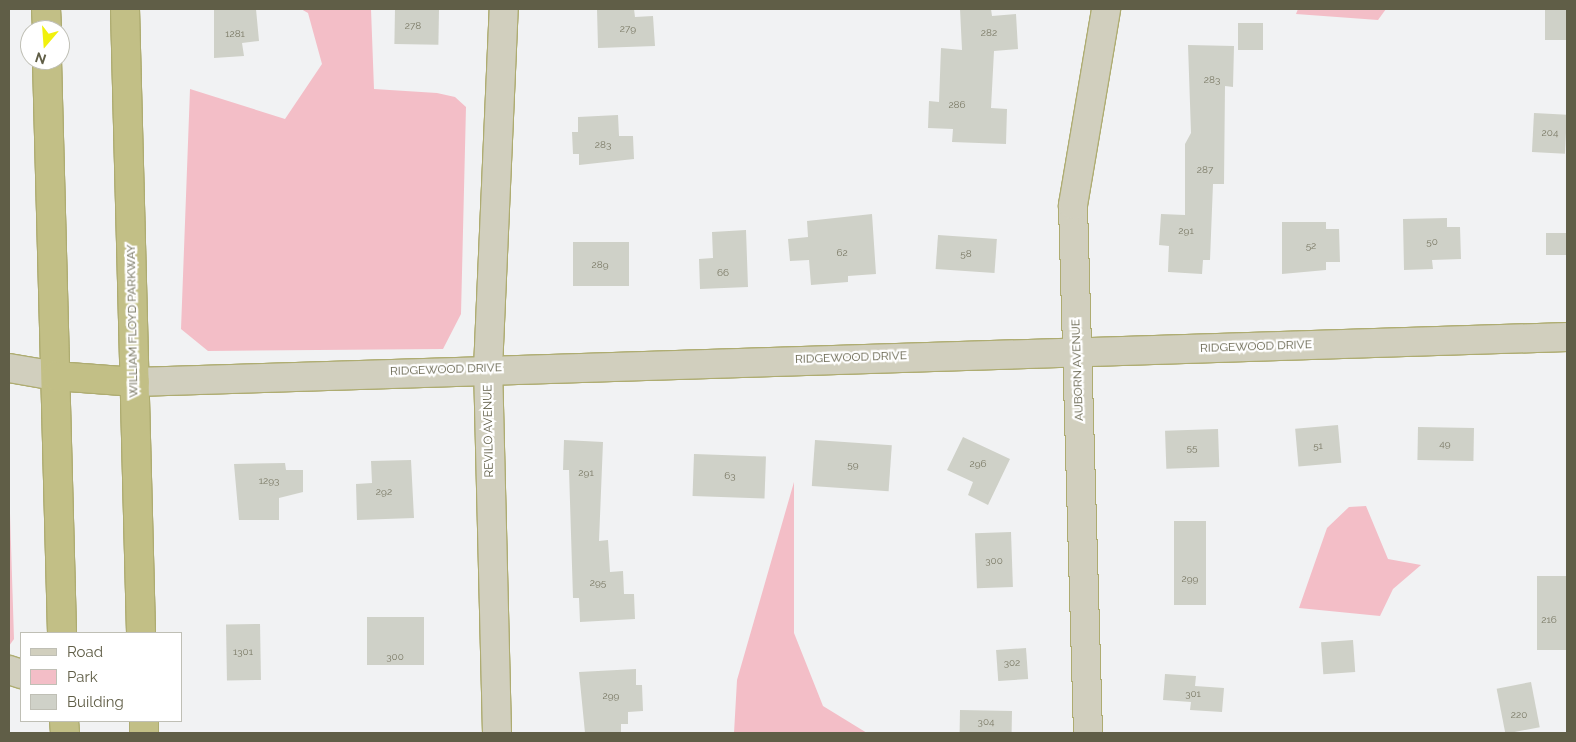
<!DOCTYPE html>
<style>
body{margin:0}
#map{position:relative;width:1576px;height:742px;overflow:hidden;background:#f1f2f3;font-family:Raleway,sans-serif}
div>[style]{position:absolute}
[style*='--x']{left:calc(var(--x)*1px);top:calc(var(--y)*1px);width:calc(var(--w)*1px);rotate:calc(var(--a)*1deg)}
.green>*{inset:0;background:#f3bec7}
.building>*{inset:0;background:#cfd1c8;transform-origin:0 0}
.roads{filter:drop-shadow(1px 0 #aeac71) drop-shadow(-1px 0 #aeac71) drop-shadow(0 1px #aeac71) drop-shadow(0 -1px #aeac71)}
.minor>*{height:28px;margin:-14px;padding:0 14px;transform-origin:14px;border-radius:14px;background:#d1cfbe}
.highway>*{height:28px;margin:-14px;padding:0 14px;transform-origin:14px;border-radius:14px;background:#c2bf86}
span{translate:-50% -50%;white-space:nowrap;text-align:center;line-height:1.15;-webkit-text-stroke:4.5px #fff;paint-order:stroke}
.number-label{font-size:10px;color:#7c7b67}
.number-label span{-webkit-text-stroke-width:0}
.street-label{font-size:12px;color:#605e47}
.frame{position:absolute;inset:0;border:10px solid #605e47;pointer-events:none}
.legend{position:absolute;left:20px;top:632px;width:162px;height:90px;box-sizing:border-box;background:#fff;border:1px solid #bfbfb5;margin:0;padding:6px 9px;list-style:none;font-size:15px;color:#605e47}
.legend li{display:flex;align-items:center;gap:10px;height:25px}
.legend b{width:25px;border:1px solid #bfbfb5}
.north{position:absolute;left:20px;top:20px;width:50px;height:50px;box-sizing:border-box;background:#fff;border:1px solid #bfbfb5;border-radius:50%;rotate:198deg;font-size:14px;font-weight:700;line-height:20px;text-align:center;color:#605e47}
.north::after{content:'';display:block;margin:auto;width:18px;height:22px;background:#f1f10d;clip-path:polygon(50% 0,100% 100%,50% 72%,0 100%)}
</style>
<div id="map">
<div class="green">
<div style="clip-path:polygon(301px 9px,371px 9px,374px 89px,437px 93px,455px 97px,466px 107px,461px 314px,443px 349px,208px 351px,181px 329px,190px 89px,285px 119px,322px 64px,308px 13px)"></div>
<div style="clip-path:polygon(1298px 9px,1386px 9px,1378px 20px,1296px 14px)"></div>
<div style="clip-path:polygon(9px 482px,14px 639px,9px 646px)"></div>
<div style="clip-path:polygon(794px 482px,794px 633px,823px 706px,867px 733px,734px 733px,737px 680px)"></div>
<div style="clip-path:polygon(1366px 506px,1388px 559px,1421px 565px,1393px 589px,1380px 616px,1299px 608px,1327px 528px,1349px 507px)"></div>
</div>
<div class="building">
<div style="clip-path:polygon(214px 9px,256px 9px,259px 41px,242px 43px,244px 56px,214px 58px)"></div>
<div style="left:395px;top:9px;width:44px;height:35px;rotate:1deg"></div>
<div style="clip-path:polygon(597px 9px,634px 9px,635px 17px,653px 16px,655px 46px,598px 48px)"></div>
<div style="clip-path:polygon(960px 9px,991px 9px,992px 16px,1016px 14px,1018px 49px,994px 51px,991px 108px,1007px 109px,1006px 144px,952px 142px,953px 129px,928px 128px,929px 101px,939px 102px,941px 48px,962px 50px)"></div>
<div style="left:1545px;top:9px;width:22px;height:31px"></div>
<div style="left:1238px;top:23px;width:25px;height:27px"></div>
<div style="clip-path:polygon(1188px 45px,1234px 46px,1233px 87px,1225px 86px,1224px 184px,1213px 184px,1210px 260px,1203px 260px,1202px 274px,1168px 272px,1169px 246px,1159px 245px,1161px 214px,1185px 215px,1185px 144px,1191px 133px)"></div>
<div style="left:1534px;top:113px;width:33px;height:39px;rotate:3deg"></div>
<div style="clip-path:polygon(618px 115px,619px 136px,633px 136px,634px 159px,579px 165px,579px 154px,573px 154px,572px 132px,578px 132px,578px 117px)"></div>
<div style="clip-path:polygon(872px 214px,876px 274px,848px 276px,848px 282px,811px 285px,809px 260px,790px 261px,788px 239px,808px 237px,807px 221px)"></div>
<div style="clip-path:polygon(1447px 218px,1447px 227px,1460px 227px,1461px 259px,1432px 260px,1433px 269px,1404px 270px,1403px 219px)"></div>
<div style="clip-path:polygon(1282px 222px,1326px 222px,1326px 229px,1339px 229px,1340px 262px,1326px 262px,1326px 270px,1282px 274px)"></div>
<div style="clip-path:polygon(746px 230px,748px 287px,700px 289px,699px 259px,713px 258px,712px 232px)"></div>
<div style="left:1546px;top:233px;width:21px;height:22px"></div>
<div style="left:938px;top:235px;width:59px;height:34px;rotate:4deg"></div>
<div style="left:573px;top:242px;width:56px;height:44px"></div>
<div style="left:1338px;top:425px;width:38px;height:43px;rotate:85deg"></div>
<div style="left:1418px;top:427px;width:56px;height:33px;rotate:1deg"></div>
<div style="left:1218px;top:429px;width:38px;height:53px;rotate:88deg"></div>
<div style="clip-path:polygon(963px 437px,1010px 459px,988px 505px,968px 495px,973px 482px,947px 470px)"></div>
<div style="clip-path:polygon(564px 440px,603px 442px,599px 541px,608px 540px,610px 572px,623px 571px,624px 594px,634px 594px,635px 619px,580px 622px,579px 598px,573px 598px,569px 470px,563px 470px)"></div>
<div style="left:815px;top:440px;width:77px;height:46px;rotate:4deg"></div>
<div style="left:694px;top:454px;width:72px;height:42px;rotate:2deg"></div>
<div style="clip-path:polygon(411px 460px,414px 518px,357px 520px,356px 484px,372px 483px,371px 461px)"></div>
<div style="clip-path:polygon(285px 463px,286px 470px,303px 470px,303px 492px,279px 498px,279px 520px,239px 520px,234px 464px)"></div>
<div style="left:1174px;top:521px;width:32px;height:84px"></div>
<div style="left:1011px;top:532px;width:55px;height:36px;rotate:88deg"></div>
<div style="left:1537px;top:576px;width:30px;height:74px"></div>
<div style="left:367px;top:617px;width:57px;height:48px"></div>
<div style="left:260px;top:624px;width:56px;height:34px;rotate:89deg"></div>
<div style="left:1353px;top:640px;width:32px;height:32px;rotate:86deg"></div>
<div style="left:1026px;top:648px;width:31px;height:30px;rotate:86deg"></div>
<div style="clip-path:polygon(636px 669px,636px 685px,642px 685px,643px 711px,628px 712px,628px 724px,621px 724px,621px 733px,585px 733px,579px 672px)"></div>
<div style="clip-path:polygon(1165px 674px,1196px 676px,1195px 686px,1224px 688px,1222px 712px,1190px 710px,1191px 702px,1163px 700px)"></div>
<div style="left:1531px;top:682px;width:46px;height:35px;rotate:79deg"></div>
<div style="left:960px;top:710px;width:52px;height:23px;rotate:1deg"></div>
</div>
<div class="roads">
<div class="minor">
<div style="--x:9;--y:368;--w:48;--a:9.7"></div>
<div style="--x:135;--y:382;--w:1433;--a:-1.8"></div>
<div style="--x:9;--y:670;--w:13;--a:18"></div>
<div style="--x:497;--y:733;--w:364;--a:-91.4"></div>
<div style="--x:488;--y:369;--w:360;--a:-87.5"></div>
<div style="--x:1088;--y:733;--w:528;--a:-91.63"></div>
<div style="--x:1073;--y:205;--w:199;--a:-80.4"></div>
</div>
<div class="highway">
<div style="--x:46;--y:9;--w:21;--a:87"></div>
<div style="--x:125;--y:9;--w:624;--a:88.53"></div>
<div style="--x:47;--y:60;--w:573;--a:88.5"></div>
<div style="--x:56;--y:376;--w:79;--a:4.3"></div>
<div style="--x:64;--y:721;--w:12;--a:85"></div>
<div style="--x:144;--y:721;--w:12;--a:90"></div>
</div>
</div>
<div class="number-label">
<span style="left:413px;top:26px">278</span>
<span style="left:628px;top:29px">279</span>
<span style="left:989px;top:33px">282</span>
<span style="left:235px;top:34px">1281</span>
<span style="left:1212px;top:80px">283</span>
<span style="left:957px;top:105px">286</span>
<span style="left:1550px;top:133px">204</span>
<span style="left:603px;top:145px">283</span>
<span style="left:1205px;top:170px">287</span>
<span style="left:1186px;top:231px">291</span>
<span style="left:1432px;top:242px">50</span>
<span style="left:1311px;top:246px">52</span>
<span style="left:842px;top:253px">62</span>
<span style="left:966px;top:254px">58</span>
<span style="left:600px;top:265px">289</span>
<span style="left:723px;top:273px">66</span>
<span style="left:1445px;top:444px">49</span>
<span style="left:1318px;top:446px">51</span>
<span style="left:1192px;top:448px">55</span>
<span style="left:978px;top:464px">296</span>
<span style="left:853px;top:465px">59</span>
<span style="left:586px;top:473px">291</span>
<span style="left:730px;top:476px">63</span>
<span style="left:269px;top:481px">1293</span>
<span style="left:384px;top:492px">292</span>
<span style="left:994px;top:561px">300</span>
<span style="left:1190px;top:579px">299</span>
<span style="left:598px;top:583px">295</span>
<span style="left:1549px;top:620px">216</span>
<span style="left:243px;top:652px">1301</span>
<span style="left:395px;top:657px">300</span>
<span style="left:1012px;top:663px">302</span>
<span style="left:1193px;top:694px">301</span>
<span style="left:611px;top:696px">299</span>
<span style="left:1519px;top:715px">220</span>
<span style="left:986px;top:722px">304</span>
</div>
<div class="street-label">
<span style="left:133px;top:321px;rotate:-91deg">WILLIAM FLOYD PARKWAY</span>
<span style="left:1256px;top:347px;rotate:-2deg">RIDGEWOOD DRIVE</span>
<span style="left:851px;top:358px;rotate:-2deg">RIDGEWOOD DRIVE</span>
<span style="left:446px;top:370px;rotate:-2deg">RIDGEWOOD DRIVE</span>
<span style="left:1078px;top:370px;rotate:-92deg">AUBORN AVENUE</span>
<span style="left:489px;top:431px;rotate:-91deg">REVILO AVENUE</span>
</div>
<div class="frame"></div>
<ul class="legend">
<li><b style="height:6px;background:#d1cfbe"></b>Road</li>
<li><b style="height:14px;background:#f3bec7"></b>Park</li>
<li><b style="height:14px;background:#cfd1c8"></b>Building</li>
</ul>
<div class="north">N</div>
</div>
